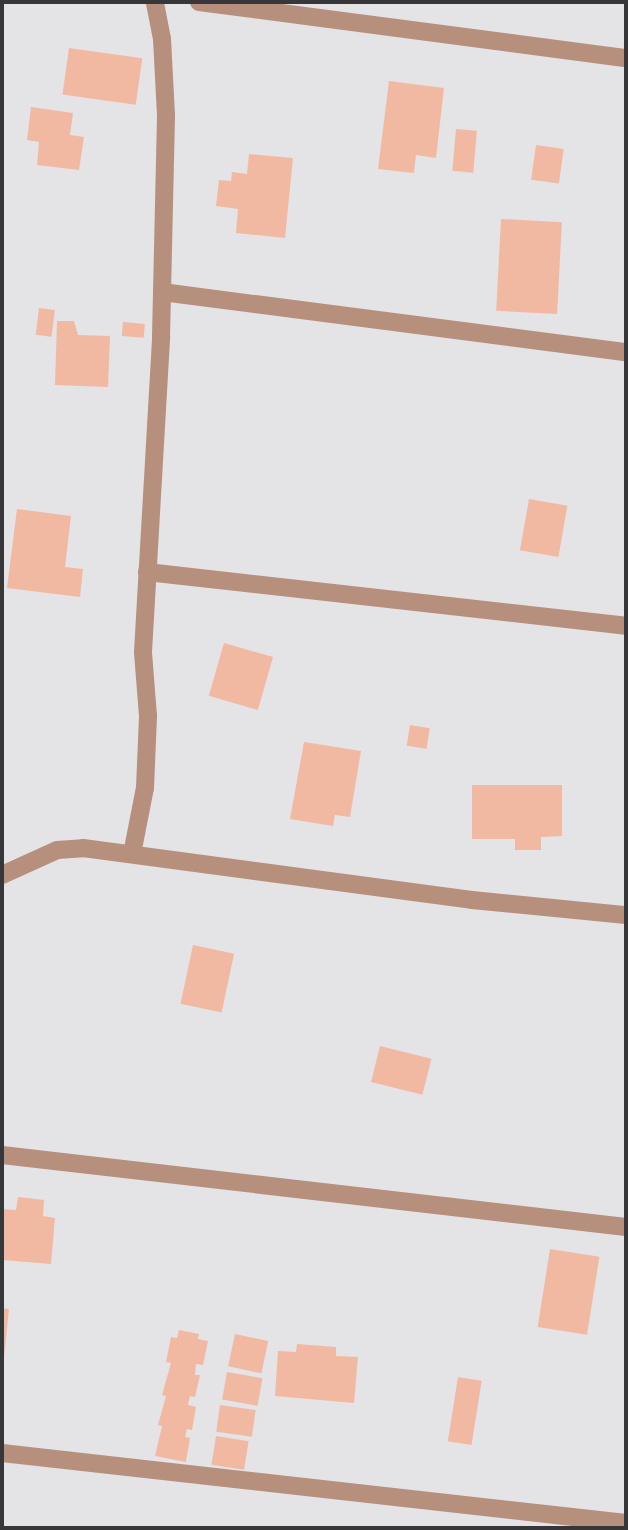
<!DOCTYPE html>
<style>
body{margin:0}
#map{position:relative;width:628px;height:1530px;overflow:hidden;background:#e4e3e6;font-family:"DejaVu Sans",sans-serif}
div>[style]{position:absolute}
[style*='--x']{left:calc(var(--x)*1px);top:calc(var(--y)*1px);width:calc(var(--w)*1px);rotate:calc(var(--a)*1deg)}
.building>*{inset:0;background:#f2b9a2;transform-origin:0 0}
.minor>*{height:18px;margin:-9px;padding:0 9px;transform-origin:9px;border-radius:9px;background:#b78f7d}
span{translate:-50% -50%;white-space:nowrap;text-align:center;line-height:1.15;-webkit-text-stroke:5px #e4e3e6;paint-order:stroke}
.frame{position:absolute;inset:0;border:4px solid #373638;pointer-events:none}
</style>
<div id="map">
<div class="building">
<div style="left:69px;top:48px;width:74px;height:47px;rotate:8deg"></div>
<div style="clip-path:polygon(389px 81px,444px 88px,436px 158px,416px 155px,414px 173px,378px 169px)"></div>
<div style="clip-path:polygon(31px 107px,73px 113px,70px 135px,84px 137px,79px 170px,37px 165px,39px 142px,27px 140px)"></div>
<div style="left:456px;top:129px;width:21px;height:42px;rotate:5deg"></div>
<div style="left:536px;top:145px;width:28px;height:35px;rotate:8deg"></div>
<div style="clip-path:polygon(249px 154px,293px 158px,285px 238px,236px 233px,238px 209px,216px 206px,219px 180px,231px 181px,232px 172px,247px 174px)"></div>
<div style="left:501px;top:219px;width:61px;height:92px;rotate:3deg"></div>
<div style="left:39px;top:308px;width:16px;height:27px;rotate:7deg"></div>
<div style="clip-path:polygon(57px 321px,74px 321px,78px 335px,110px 336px,108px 387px,55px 385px)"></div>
<div style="left:123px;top:322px;width:22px;height:14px;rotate:5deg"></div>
<div style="left:529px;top:499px;width:39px;height:52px;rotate:10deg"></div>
<div style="clip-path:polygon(17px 509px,71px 516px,65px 567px,83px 569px,80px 597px,7px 588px)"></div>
<div style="left:224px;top:643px;width:51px;height:55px;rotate:16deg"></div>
<div style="left:410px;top:725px;width:20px;height:21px;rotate:9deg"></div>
<div style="clip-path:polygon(304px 742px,361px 751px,350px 817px,335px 815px,333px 826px,290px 819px)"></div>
<div style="clip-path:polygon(472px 785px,562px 785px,562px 836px,541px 837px,541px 850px,515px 850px,515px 839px,472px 839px)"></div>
<div style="left:193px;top:945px;width:42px;height:60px;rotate:12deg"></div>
<div style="left:380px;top:1046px;width:53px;height:37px;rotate:14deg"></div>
<div style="clip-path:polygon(18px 1197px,44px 1200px,43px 1216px,55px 1218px,51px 1264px,2px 1260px,2px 1209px,16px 1210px)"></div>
<div style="left:550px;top:1249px;width:50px;height:79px;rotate:9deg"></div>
<div style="clip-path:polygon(2px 1308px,9px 1309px,4px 1358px,2px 1358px)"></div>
<div style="clip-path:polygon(179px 1330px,199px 1334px,198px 1339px,208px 1341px,203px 1365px,196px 1364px,195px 1375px,200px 1375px,195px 1397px,190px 1396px,188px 1405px,196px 1407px,192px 1430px,187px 1429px,185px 1437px,190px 1438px,186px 1462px,155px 1456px,162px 1426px,158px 1425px,166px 1396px,162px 1395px,171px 1363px,166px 1362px,171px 1337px,177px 1338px)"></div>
<div style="left:235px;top:1334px;width:34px;height:33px;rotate:12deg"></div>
<div style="clip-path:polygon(297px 1344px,336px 1347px,336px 1356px,358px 1357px,354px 1403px,275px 1396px,278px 1351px,296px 1352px)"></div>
<div style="left:227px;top:1372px;width:36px;height:28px;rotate:10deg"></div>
<div style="left:458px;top:1377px;width:24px;height:65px;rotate:9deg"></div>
<div style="left:220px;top:1405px;width:36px;height:27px;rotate:8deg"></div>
<div style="left:216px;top:1436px;width:33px;height:29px;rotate:9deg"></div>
</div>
<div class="minor">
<div style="--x:199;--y:2;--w:431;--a:7.5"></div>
<div style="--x:162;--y:292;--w:468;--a:7.4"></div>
<div style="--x:147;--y:572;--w:482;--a:6.4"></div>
<div style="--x:132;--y:854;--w:67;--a:-78.9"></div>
<div style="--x:145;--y:788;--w:72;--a:-87.6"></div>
<div style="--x:148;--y:716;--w:64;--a:-94.5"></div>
<div style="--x:143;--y:652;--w:316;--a:-86.7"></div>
<div style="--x:161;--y:337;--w:222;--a:-88.7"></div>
<div style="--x:166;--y:115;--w:76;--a:-93"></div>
<div style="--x:162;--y:39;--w:38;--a:-101"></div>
<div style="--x:2;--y:875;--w:60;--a:-24.4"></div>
<div style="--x:57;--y:850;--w:26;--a:-4"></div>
<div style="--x:83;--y:848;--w:392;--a:7.6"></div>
<div style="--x:472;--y:900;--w:155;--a:5.6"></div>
<div style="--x:2;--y:1155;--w:628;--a:6.58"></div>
<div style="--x:2;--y:1453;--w:628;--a:6.4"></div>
</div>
<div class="frame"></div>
</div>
